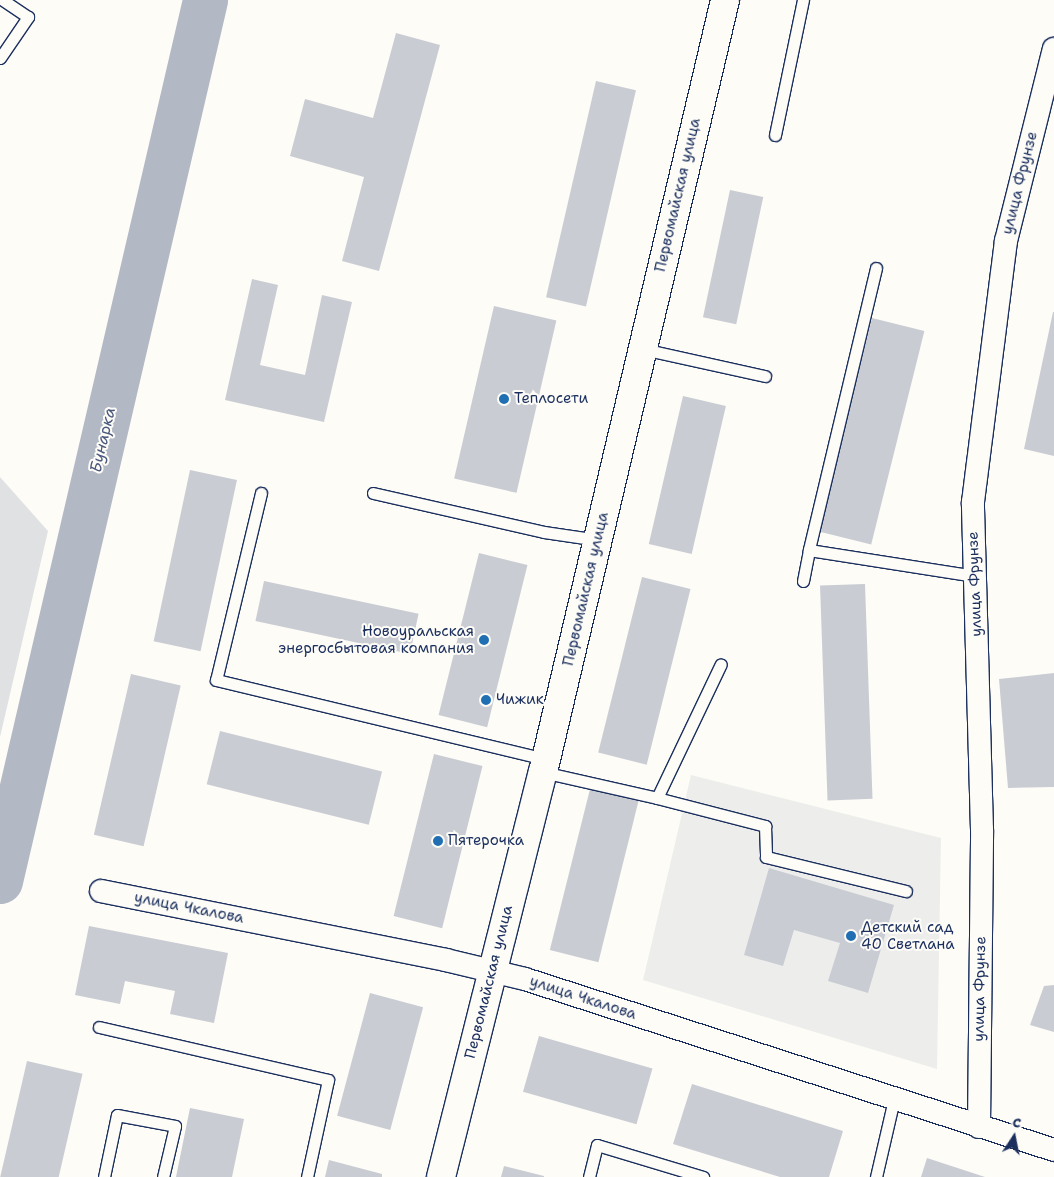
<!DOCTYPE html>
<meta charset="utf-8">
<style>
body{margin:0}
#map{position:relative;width:1054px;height:1177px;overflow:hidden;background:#fdfcf7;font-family:"Shantell Sans",sans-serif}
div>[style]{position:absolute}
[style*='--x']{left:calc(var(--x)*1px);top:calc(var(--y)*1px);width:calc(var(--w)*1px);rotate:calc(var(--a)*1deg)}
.built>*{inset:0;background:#edeeec}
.green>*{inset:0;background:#e0e1e3}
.river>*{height:45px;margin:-22.5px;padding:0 22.5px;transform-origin:22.5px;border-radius:22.5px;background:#b3b8c5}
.building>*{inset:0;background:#c9ccd3;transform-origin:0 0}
.roads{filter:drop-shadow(1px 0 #1b2f5e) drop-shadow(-1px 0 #1b2f5e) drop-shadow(0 1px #1b2f5e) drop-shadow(0 -1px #1b2f5e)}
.service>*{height:11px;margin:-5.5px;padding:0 5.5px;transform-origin:5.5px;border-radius:5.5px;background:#fdfcf7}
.minor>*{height:22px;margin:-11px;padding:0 11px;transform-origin:11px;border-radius:11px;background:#fdfcf7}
.secondary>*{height:28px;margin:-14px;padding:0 14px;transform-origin:14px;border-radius:14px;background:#fdfcf7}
.dots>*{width:14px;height:14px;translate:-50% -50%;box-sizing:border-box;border:2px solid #fdfcf7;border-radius:50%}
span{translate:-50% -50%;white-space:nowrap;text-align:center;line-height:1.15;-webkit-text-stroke:4px #fdfcf7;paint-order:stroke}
.street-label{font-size:15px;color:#1b2f5e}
.poi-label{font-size:15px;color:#1b2f5e}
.left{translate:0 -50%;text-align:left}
.right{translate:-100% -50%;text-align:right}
.water-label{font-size:16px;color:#49587d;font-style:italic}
.north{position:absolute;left:989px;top:1112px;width:50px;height:50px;-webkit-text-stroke:4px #fdfcf7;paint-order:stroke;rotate:11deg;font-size:14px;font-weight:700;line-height:20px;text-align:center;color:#1b2f5e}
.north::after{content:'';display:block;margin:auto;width:18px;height:22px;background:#1b2f5e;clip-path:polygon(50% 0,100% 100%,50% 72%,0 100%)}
</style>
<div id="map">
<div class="built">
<div style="clip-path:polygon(691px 775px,941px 838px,937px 1069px,643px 980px)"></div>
</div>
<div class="green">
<div style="clip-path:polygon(0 477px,48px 531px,0 737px)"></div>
</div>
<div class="river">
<div style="--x:0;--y:881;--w:905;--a:-76.9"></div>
</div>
<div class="building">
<div style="clip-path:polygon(396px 33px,440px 45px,379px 271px,342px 261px,364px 177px,290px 156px,305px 99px,373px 118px)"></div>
<div style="left:596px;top:81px;width:41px;height:222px;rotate:13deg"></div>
<div style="left:730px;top:190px;width:34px;height:130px;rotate:12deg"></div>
<div style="clip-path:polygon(252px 279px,278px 285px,260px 365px,305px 375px,322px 295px,352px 302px,324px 422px,225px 400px)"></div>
<div style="left:494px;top:306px;width:64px;height:177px;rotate:13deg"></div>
<div style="clip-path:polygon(1053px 312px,1054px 312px,1054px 456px,1024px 449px)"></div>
<div style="left:872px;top:318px;width:54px;height:220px;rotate:14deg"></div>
<div style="left:683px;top:396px;width:44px;height:152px;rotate:13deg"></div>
<div style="left:190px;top:470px;width:48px;height:175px;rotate:12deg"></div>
<div style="left:479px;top:553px;width:50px;height:167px;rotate:14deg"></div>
<div style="left:642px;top:577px;width:50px;height:181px;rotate:14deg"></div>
<div style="left:264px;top:581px;width:158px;height:41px;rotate:12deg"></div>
<div style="left:865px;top:584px;width:215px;height:45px;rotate:88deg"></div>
<div style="clip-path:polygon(1054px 673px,1054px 787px,1008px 788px,999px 679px)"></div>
<div style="left:131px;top:674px;width:51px;height:165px;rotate:13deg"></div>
<div style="left:220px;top:731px;width:167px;height:55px;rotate:14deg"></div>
<div style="left:434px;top:754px;width:50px;height:167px;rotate:14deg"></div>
<div style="left:590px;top:789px;width:50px;height:166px;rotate:14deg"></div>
<div style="clip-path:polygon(769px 868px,894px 905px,868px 993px,828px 981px,840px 943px,794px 930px,783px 966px,744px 955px)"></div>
<div style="clip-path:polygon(89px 926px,228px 953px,214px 1023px,170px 1014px,175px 991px,125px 981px,120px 1004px,75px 995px)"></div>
<div style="clip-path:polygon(1054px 985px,1054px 1032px,1030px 1025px,1044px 986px)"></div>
<div style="left:370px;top:993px;width:55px;height:127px;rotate:15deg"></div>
<div style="left:539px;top:1036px;width:118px;height:58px;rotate:16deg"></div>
<div style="left:27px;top:1061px;width:57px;height:119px;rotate:13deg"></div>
<div style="clip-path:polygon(692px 1084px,843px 1131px,829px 1177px,780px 1177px,673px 1144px)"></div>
<div style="clip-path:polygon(190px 1108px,244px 1119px,232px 1177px,176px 1177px)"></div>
<div style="clip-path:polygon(927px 1158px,985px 1177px,921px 1177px)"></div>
<div style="clip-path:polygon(329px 1160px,382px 1174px,382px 1177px,325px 1177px)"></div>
<div style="clip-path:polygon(504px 1166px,544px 1176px,544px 1177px,501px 1177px)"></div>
</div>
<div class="roads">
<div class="service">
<div style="--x:0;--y:58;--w:50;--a:-55.7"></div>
<div style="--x:28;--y:17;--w:30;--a:-146"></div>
<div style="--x:775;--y:135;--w:138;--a:-78.3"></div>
<div style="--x:876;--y:268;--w:290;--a:103.4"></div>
<div style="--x:809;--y:550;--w:168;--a:8.9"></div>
<div style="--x:643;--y:349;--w:125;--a:12.5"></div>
<div style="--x:261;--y:493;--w:192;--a:103.5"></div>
<div style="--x:216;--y:680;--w:339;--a:13.5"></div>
<div style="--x:373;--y:493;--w:175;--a:12.8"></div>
<div style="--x:544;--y:532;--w:55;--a:8.4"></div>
<div style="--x:803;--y:581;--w:32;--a:-79"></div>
<div style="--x:543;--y:772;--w:117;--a:12.8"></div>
<div style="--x:657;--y:798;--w:148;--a:-64.5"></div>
<div style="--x:657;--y:798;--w:112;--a:14.5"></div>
<div style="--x:765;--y:826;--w:31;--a:88"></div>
<div style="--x:766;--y:857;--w:144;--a:13.7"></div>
<div style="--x:99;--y:1027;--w:235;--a:13"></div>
<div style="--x:328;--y:1080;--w:99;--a:102.2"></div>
<div style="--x:104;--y:1177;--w:63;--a:-78.2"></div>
<div style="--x:117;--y:1115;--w:59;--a:10.7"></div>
<div style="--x:175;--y:1126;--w:52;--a:103.2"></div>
<div style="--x:589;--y:1177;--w:33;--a:-76"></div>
<div style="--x:597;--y:1145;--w:111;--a:16.8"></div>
<div style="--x:876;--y:1177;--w:80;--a:-77"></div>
</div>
<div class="minor">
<div style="--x:101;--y:891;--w:352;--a:11.3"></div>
<div style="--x:446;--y:960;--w:81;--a:13.5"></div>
<div style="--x:525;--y:979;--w:556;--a:17.91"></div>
<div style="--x:979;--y:1127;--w:297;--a:-89.4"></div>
<div style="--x:982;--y:830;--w:328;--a:-91.6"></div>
<div style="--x:973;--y:502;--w:263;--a:-82.8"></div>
<div style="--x:1006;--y:241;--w:198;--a:-76"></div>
</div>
<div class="secondary">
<div style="--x:441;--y:1177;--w:418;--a:-75.9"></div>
<div style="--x:543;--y:772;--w:793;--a:-76.73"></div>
</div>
</div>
<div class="dots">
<div style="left:504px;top:399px;background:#1f6fb2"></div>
<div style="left:484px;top:640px;background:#1f6fb2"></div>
<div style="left:486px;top:700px;background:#1f6fb2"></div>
<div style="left:438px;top:841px;background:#1f6fb2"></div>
<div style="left:851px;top:936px;background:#1f6fb2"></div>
</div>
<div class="street-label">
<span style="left:1020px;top:183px;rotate:-76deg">улица Фрунзе</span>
<span style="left:678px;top:195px;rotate:-77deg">Первомайская улица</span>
<span style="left:975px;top:584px;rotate:-92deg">улица Фрунзе</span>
<span style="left:586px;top:589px;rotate:-77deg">Первомайская улица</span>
<span style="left:189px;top:908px;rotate:11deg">улица Чкалова</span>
<span style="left:489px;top:982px;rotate:-76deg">Первомайская улица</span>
<span style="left:980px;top:989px;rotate:-89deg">улица Фрунзе</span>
<span style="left:583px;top:998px;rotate:18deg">улица Чкалова</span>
</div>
<div class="poi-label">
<span class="left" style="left:514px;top:399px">Теплосети</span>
<span class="right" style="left:474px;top:640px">Новоуральская<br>энергосбытовая компания</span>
<span class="left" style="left:496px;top:700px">Чижик</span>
<span class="left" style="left:448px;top:841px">Пятерочка</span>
<span class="left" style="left:861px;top:936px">Детский сад<br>40 Светлана</span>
</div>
<div class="water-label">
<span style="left:103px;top:440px;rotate:-77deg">Бунарка</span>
</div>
<div class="north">С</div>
</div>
